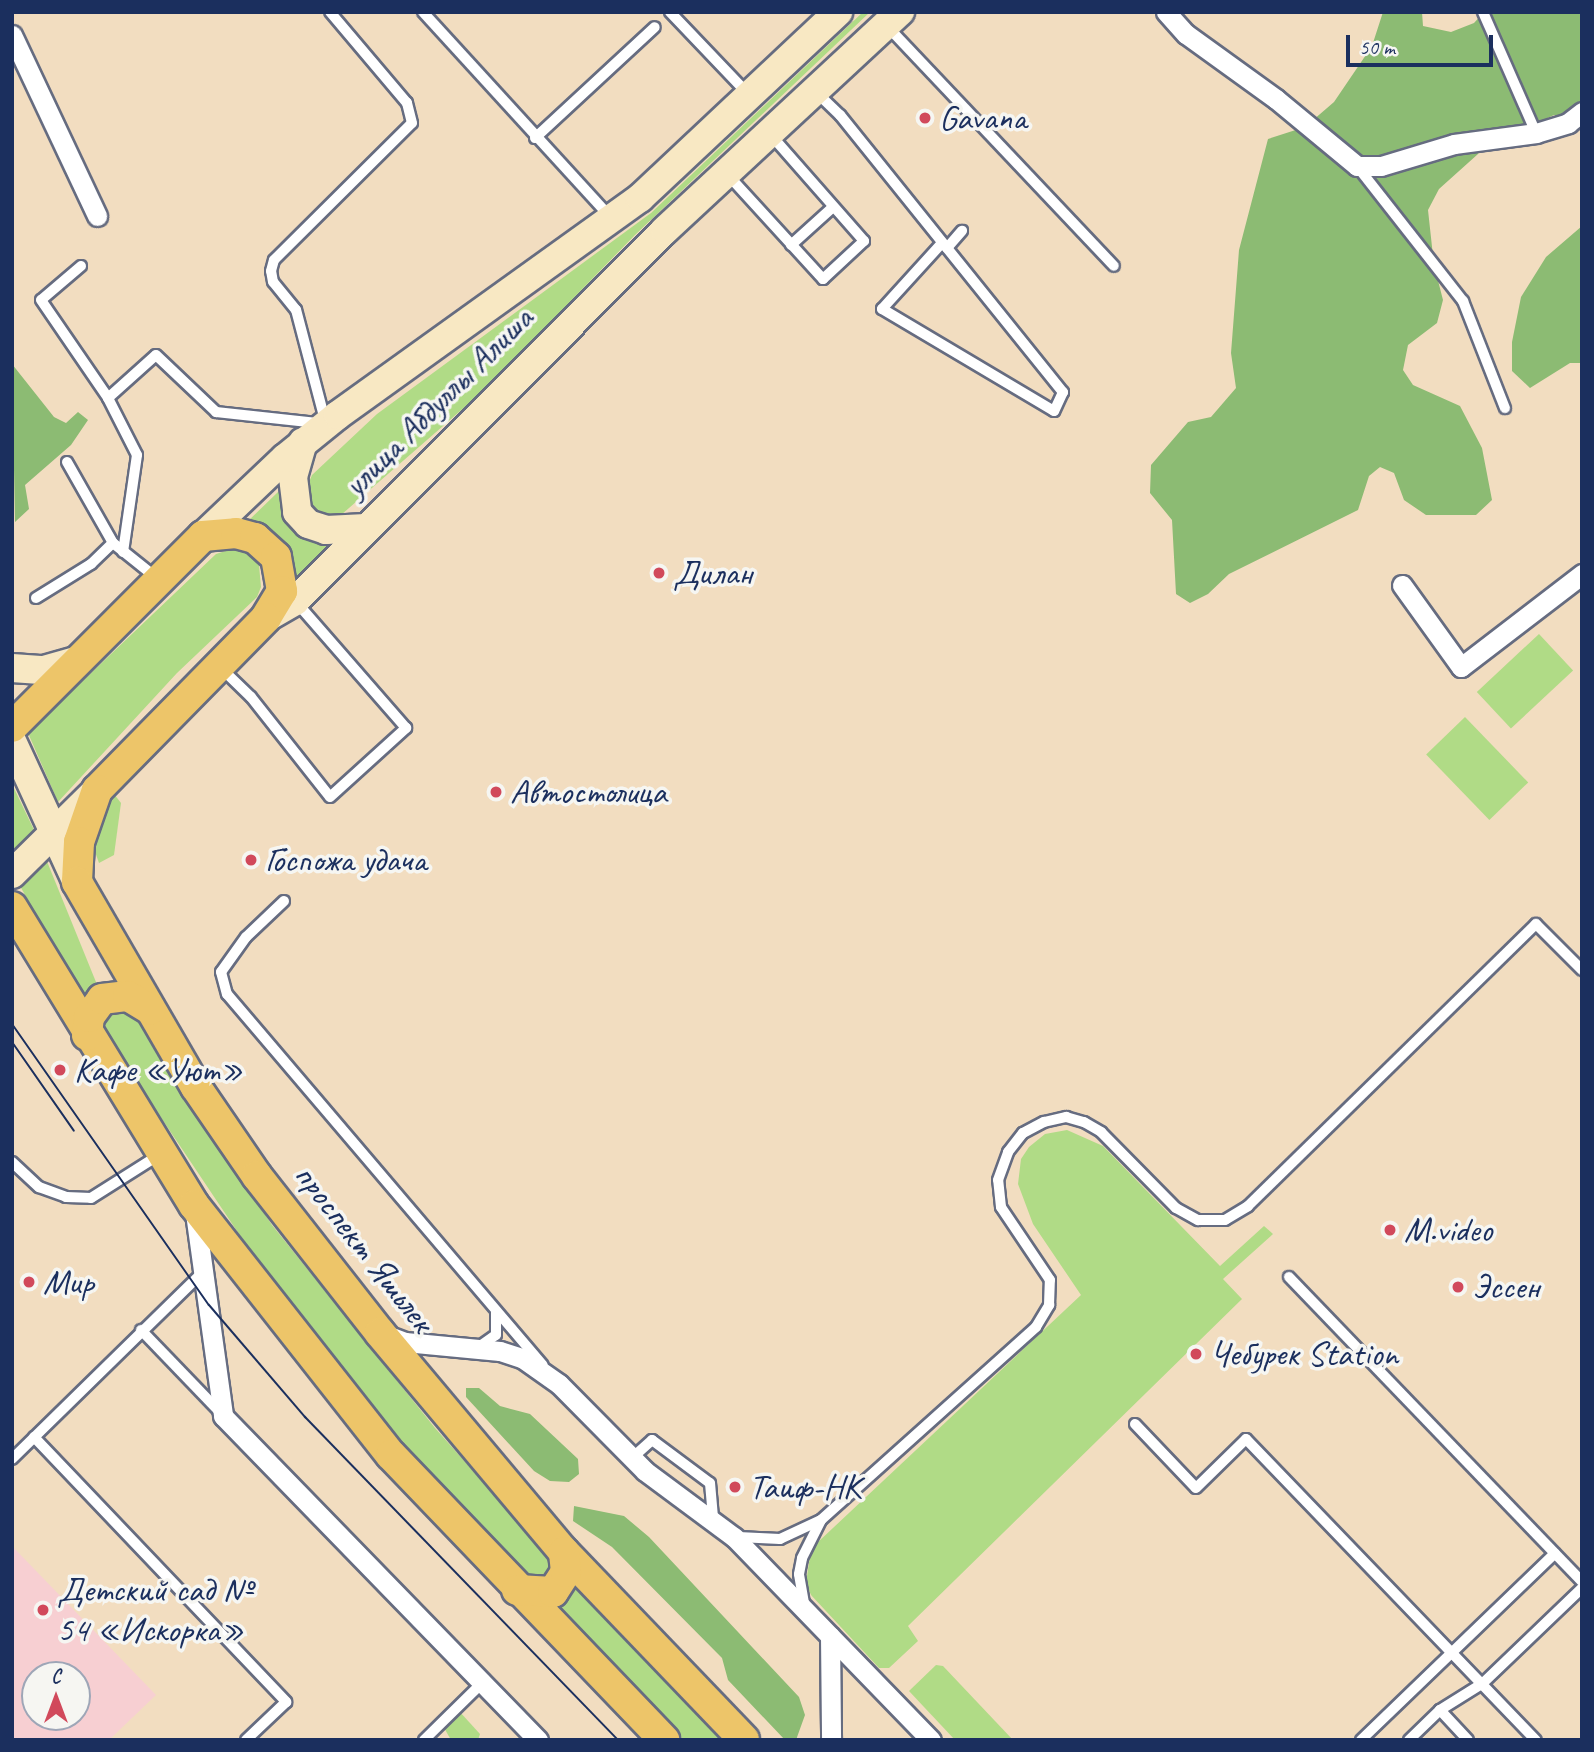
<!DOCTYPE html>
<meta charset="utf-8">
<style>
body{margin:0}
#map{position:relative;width:1594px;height:1752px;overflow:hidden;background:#f2ddc0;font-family:Caveat,sans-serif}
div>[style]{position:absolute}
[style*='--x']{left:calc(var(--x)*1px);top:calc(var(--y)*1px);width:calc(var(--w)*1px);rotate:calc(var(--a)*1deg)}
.built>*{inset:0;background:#f7cfd2}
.green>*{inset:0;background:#b0db86;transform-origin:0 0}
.forest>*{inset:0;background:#8cbb73}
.roads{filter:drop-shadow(2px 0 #666c80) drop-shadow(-2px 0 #666c80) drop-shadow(0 2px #666c80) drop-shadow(0 -2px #666c80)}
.service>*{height:10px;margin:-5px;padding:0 5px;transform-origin:5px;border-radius:5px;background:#fff}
.minor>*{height:19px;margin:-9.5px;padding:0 9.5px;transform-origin:9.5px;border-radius:9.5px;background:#fff}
.secondary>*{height:28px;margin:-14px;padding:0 14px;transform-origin:14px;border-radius:14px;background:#f8e8c3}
.primary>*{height:30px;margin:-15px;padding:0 15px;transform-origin:15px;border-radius:15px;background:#edc569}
.tram>*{height:2px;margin:-1px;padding:0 1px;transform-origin:1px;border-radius:1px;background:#1b2f5e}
.dots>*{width:19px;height:19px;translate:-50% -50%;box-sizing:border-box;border:4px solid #f6f6f2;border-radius:50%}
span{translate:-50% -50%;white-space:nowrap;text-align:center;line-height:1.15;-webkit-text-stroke:7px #f6f6f2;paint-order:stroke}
.poi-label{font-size:35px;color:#1b2f5e}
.left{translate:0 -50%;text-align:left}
.street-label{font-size:35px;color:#1b2f5e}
.frame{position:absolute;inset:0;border:14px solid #1b2f5e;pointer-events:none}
.north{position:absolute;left:21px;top:1661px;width:70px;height:70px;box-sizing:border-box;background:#f6f6f2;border:2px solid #9ea6b7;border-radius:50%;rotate:0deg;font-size:19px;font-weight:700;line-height:28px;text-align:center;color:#1b2f5e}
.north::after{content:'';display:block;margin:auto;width:24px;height:32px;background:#d1495b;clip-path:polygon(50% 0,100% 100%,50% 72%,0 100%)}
.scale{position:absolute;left:1346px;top:35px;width:147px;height:32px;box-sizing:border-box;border:4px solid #1b2f5e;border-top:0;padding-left:9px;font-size:21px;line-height:24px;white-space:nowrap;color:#1b2f5e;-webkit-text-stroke:5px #f6f6f2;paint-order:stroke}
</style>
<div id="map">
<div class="built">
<div style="clip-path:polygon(evenodd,12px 1546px,156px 1695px,109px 1740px,12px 1740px,12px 1546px,35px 1675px,77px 1675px,77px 1717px,35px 1717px,35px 1675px)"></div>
</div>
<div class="green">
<div style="clip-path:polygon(863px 12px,870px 12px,635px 235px,482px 392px,341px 515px,321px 517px,311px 509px,307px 487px,312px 475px,377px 414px,651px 213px)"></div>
<div style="clip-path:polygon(279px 491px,287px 520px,329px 544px,294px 579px,245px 524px)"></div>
<div style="clip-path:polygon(235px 548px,245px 551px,259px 565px,261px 587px,257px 597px,177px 673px,58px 802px,28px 733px,216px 554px)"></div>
<div style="left:1539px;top:634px;width:50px;height:85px;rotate:47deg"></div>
<div style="left:1465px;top:717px;width:91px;height:54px;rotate:46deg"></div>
<div style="clip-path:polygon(12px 784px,35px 832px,12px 852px)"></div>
<div style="clip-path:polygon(114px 794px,121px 803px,114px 855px,99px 863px,93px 846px,101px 808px)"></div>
<div style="clip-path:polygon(46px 859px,98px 987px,82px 997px,20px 886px)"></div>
<div style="clip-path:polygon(123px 1008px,135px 1017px,272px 1225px,435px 1428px,555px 1563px,554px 1578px,532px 1581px,407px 1448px,247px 1246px,101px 1028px,105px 1015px)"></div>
<div style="clip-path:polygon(1067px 1130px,1103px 1146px,1220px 1266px,1264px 1226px,1273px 1234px,1223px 1279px,1242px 1299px,908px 1626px,918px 1641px,889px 1668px,879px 1668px,811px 1595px,806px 1583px,810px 1556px,817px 1543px,1081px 1295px,1033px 1224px,1018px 1184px,1021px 1159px,1029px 1147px,1045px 1134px)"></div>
<div style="clip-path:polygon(575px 1581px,727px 1740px,684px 1740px,550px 1604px)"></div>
<div style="clip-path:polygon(936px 1665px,943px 1666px,1013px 1740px,955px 1740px,909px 1691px)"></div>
<div style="clip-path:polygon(459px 1711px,480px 1734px,478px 1740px,451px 1740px,443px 1726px)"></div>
</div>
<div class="forest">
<div style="clip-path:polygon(1383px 12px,1422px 12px,1423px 26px,1451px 32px,1474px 23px,1484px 12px,1582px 12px,1582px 126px,1554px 115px,1526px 128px,1492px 133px,1478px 154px,1439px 189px,1428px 210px,1434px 265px,1443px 300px,1437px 323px,1408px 345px,1403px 370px,1413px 385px,1460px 406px,1482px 448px,1492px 500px,1476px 515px,1426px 515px,1404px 500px,1394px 473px,1380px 467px,1369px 476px,1358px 510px,1229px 574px,1208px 594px,1190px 603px,1176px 594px,1172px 520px,1150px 493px,1151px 465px,1188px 422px,1211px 417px,1236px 388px,1231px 353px,1239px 250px,1268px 139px,1305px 127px,1334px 102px,1372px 46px)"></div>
<div style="clip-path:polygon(1582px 226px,1582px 363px,1570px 363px,1530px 388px,1512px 371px,1512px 342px,1521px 297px,1546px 257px)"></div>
<div style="clip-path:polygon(12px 364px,54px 417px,66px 423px,78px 412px,88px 420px,71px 445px,25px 485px,29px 509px,15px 522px)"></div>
<div style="clip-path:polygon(466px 1388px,479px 1388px,500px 1406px,530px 1414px,578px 1459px,579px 1474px,569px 1482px,550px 1481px,534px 1471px,466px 1397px)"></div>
<div style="clip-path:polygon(574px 1506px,624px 1516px,649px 1537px,799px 1697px,805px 1715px,796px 1740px,785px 1740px,728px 1680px,722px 1658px,612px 1547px,573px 1521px)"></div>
</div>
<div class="roads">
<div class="service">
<div style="--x:423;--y:12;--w:277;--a:47.6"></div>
<div style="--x:670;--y:12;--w:115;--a:46.4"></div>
<div style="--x:1483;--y:12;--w:132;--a:66.3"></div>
<div style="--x:887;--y:26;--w:330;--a:46.6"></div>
<div style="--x:816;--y:92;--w:33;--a:44"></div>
<div style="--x:840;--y:115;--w:356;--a:51.2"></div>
<div style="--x:1063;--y:392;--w:21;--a:115"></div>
<div style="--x:1054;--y:411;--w:200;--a:-149.3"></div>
<div style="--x:882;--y:309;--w:89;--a:-47.7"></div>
<div style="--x:535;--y:138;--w:163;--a:-42.8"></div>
<div style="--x:1357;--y:166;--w:172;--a:51.9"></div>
<div style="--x:1463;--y:301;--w:115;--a:68.6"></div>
<div style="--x:728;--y:175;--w:141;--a:47.6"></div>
<div style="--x:823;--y:279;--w:56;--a:-42.8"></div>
<div style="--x:864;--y:241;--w:142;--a:-131.3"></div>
<div style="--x:791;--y:245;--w:57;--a:-42.1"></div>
<div style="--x:947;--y:248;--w:23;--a:-49"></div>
<div style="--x:81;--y:266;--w:52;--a:139.6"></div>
<div style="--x:41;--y:300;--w:119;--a:55.6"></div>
<div style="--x:67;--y:462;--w:93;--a:60.4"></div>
<div style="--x:113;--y:543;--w:58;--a:38.7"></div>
<div style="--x:123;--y:552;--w:98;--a:-81.8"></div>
<div style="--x:137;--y:455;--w:64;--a:-117"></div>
<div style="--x:108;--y:398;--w:64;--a:-41.9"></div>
<div style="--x:156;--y:355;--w:83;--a:43.5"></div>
<div style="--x:216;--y:412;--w:111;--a:6.2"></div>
<div style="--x:326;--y:424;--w:118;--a:-104.7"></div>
<div style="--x:296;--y:310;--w:36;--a:-129"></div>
<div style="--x:273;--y:282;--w:11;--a:-100"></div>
<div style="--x:271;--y:271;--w:11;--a:-75"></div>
<div style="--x:274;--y:260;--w:194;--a:-44.8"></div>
<div style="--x:412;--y:123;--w:21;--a:-104"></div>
<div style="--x:407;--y:103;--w:119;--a:-130.2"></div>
<div style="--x:36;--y:598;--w:65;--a:-31.7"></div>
<div style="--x:91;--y:564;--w:30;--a:-44"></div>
<div style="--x:222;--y:669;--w:40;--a:44"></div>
<div style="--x:251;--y:697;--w:127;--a:51.7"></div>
<div style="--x:330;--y:797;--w:103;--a:-42.2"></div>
<div style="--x:406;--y:728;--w:166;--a:-131.1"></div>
<div style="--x:284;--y:901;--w:52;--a:136.5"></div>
<div style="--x:246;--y:937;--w:43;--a:125.5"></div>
<div style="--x:221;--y:972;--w:23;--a:75"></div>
<div style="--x:227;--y:994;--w:487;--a:49.6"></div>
<div style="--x:12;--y:1162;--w:37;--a:43"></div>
<div style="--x:39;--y:1187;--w:29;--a:20"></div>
<div style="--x:66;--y:1197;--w:25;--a:2"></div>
<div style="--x:91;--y:1198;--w:80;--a:-32.3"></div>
<div style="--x:1289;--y:1277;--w:422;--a:46.1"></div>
<div style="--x:141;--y:1330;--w:115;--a:46.1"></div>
<div style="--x:480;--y:1346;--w:19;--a:-35"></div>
<div style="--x:496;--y:1335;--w:24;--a:-90"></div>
<div style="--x:1135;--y:1424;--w:88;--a:46.4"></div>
<div style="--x:1196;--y:1488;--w:70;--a:-44.4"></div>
<div style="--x:1246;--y:1439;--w:418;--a:46.1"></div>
<div style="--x:34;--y:1437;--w:366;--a:46.4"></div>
<div style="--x:286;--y:1702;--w:55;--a:136.5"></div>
<div style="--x:632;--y:1458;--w:27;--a:-42"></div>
<div style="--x:652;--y:1440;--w:72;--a:36.6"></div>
<div style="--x:710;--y:1483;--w:36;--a:85"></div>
<div style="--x:12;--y:1459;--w:269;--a:-44.4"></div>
<div style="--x:738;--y:1537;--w:42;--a:2.7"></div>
<div style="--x:780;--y:1539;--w:45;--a:-24.9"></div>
<div style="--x:804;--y:1603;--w:29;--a:-100"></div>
<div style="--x:799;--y:1574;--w:16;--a:-79"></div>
<div style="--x:802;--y:1558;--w:42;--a:-63.4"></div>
<div style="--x:821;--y:1520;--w:289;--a:-41.9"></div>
<div style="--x:1036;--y:1327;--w:26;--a:-59"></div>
<div style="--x:1049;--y:1305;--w:25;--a:-88"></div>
<div style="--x:1050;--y:1280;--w:88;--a:-123.9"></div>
<div style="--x:1001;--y:1207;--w:27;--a:-96"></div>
<div style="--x:998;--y:1180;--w:30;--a:-70"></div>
<div style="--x:1008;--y:1152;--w:24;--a:-52"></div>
<div style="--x:1023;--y:1133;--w:24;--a:-28"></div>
<div style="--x:1044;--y:1122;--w:23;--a:-13"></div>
<div style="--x:1066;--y:1117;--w:19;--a:16"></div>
<div style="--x:1084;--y:1122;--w:20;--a:30"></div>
<div style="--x:1101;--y:1132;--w:107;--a:45.4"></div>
<div style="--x:1176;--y:1208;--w:25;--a:29"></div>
<div style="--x:1198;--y:1220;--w:27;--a:0"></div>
<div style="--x:1225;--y:1220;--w:27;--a:-31"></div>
<div style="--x:1248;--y:1206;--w:403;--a:-44.4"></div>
<div style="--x:1536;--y:924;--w:65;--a:45"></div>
<div style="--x:1440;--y:1710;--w:41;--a:47"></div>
<div style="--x:424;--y:1740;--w:83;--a:-44.5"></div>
<div style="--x:1361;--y:1740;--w:269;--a:-43.9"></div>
<div style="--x:1409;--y:1740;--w:43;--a:-44.1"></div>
<div style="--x:1440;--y:1710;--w:51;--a:-32.1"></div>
<div style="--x:1483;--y:1683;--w:137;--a:-43.8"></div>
</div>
<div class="minor">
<div style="--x:1166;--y:12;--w:30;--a:48"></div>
<div style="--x:1186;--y:34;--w:111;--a:35.8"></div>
<div style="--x:1276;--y:99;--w:105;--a:39.6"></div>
<div style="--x:1357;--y:166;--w:24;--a:0"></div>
<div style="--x:1381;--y:166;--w:76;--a:-16.8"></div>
<div style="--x:1454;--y:144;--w:83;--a:-7.6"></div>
<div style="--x:1536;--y:133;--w:34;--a:-17"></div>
<div style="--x:1568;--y:123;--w:18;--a:-38"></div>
<div style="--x:12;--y:35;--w:200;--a:64.8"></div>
<div style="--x:1402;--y:585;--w:101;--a:54.3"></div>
<div style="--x:1461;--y:667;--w:153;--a:-37.5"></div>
<div style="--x:195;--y:1213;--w:205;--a:82.1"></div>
<div style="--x:223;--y:1416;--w:452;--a:45.8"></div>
<div style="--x:384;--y:1334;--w:22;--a:21"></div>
<div style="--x:405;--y:1342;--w:95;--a:5.4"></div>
<div style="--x:500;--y:1351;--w:23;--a:18"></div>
<div style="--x:522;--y:1358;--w:45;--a:35.1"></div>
<div style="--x:559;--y:1384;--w:122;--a:45.3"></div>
<div style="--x:645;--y:1471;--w:111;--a:36.6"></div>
<div style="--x:734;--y:1537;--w:283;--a:45.9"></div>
<div style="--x:830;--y:1636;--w:104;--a:89.4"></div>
</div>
<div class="secondary">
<div style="--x:303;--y:442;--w:36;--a:106"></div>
<div style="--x:293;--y:477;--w:35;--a:83"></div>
<div style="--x:297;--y:512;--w:16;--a:47"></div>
<div style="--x:308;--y:524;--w:19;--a:18"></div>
<div style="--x:326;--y:530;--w:40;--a:-2.9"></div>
<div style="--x:203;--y:536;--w:113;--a:-43.6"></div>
<div style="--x:285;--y:458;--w:68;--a:-39.1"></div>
<div style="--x:338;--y:415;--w:372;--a:-35.7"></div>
<div style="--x:640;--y:198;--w:272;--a:-43.2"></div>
<div style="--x:266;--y:618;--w:34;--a:-30"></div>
<div style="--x:295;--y:601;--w:524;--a:-45.08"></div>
<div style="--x:665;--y:230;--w:321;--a:-42.9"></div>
<div style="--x:12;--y:668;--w:32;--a:4"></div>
<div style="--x:44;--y:670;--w:33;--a:-16"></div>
<div style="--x:12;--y:741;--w:155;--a:65.3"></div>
<div style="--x:12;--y:874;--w:120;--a:-44.7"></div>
</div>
<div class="primary">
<div style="--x:12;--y:727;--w:270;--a:-45"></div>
<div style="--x:203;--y:536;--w:33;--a:-5"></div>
<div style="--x:236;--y:533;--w:20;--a:15"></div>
<div style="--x:255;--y:538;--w:28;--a:42"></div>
<div style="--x:276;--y:557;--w:35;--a:80"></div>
<div style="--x:282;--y:591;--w:31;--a:121"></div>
<div style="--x:266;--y:618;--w:241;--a:134.5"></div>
<div style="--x:97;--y:790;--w:55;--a:109.1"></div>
<div style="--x:79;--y:842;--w:40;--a:92.9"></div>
<div style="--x:77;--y:882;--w:237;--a:59.9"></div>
<div style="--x:196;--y:1087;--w:108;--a:55.6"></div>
<div style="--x:257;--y:1176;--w:199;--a:51.9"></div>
<div style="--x:380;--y:1333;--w:286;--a:50"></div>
<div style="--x:564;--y:1552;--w:260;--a:46.2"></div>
<div style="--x:12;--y:907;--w:349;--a:58.6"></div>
<div style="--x:194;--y:1205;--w:318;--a:51.8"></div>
<div style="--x:391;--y:1455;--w:395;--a:46.2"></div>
<div style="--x:87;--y:1035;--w:18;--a:-84"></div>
<div style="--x:89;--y:1017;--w:22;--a:-54"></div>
<div style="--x:102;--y:999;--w:26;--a:-7"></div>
<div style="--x:128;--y:996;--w:26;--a:31"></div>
<div style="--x:517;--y:1590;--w:36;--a:3"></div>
<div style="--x:553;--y:1592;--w:24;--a:-57"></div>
<div style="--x:566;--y:1572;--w:20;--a:-96"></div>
</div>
</div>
<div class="tram">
<div style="--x:12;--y:1024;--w:343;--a:55"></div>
<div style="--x:209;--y:1305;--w:148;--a:49.4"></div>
<div style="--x:305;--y:1417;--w:450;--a:45.9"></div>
<div style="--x:12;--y:1042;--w:108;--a:55.1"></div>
</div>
<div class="dots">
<div style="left:925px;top:118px;background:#d1495b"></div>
<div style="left:659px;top:573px;background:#d1495b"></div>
<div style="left:496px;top:792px;background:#d1495b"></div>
<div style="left:251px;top:860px;background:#d1495b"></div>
<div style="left:60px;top:1070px;background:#d1495b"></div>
<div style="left:1390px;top:1230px;background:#d1495b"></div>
<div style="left:29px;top:1282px;background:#d1495b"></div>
<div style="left:1458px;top:1287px;background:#d1495b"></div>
<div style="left:1196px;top:1354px;background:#d1495b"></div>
<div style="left:735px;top:1487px;background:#d1495b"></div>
<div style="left:43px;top:1610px;background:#d1495b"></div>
</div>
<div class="poi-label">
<span class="left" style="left:939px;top:118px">Gavana</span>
<span class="left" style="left:673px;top:573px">Дилан</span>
<span class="left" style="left:510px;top:792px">Автостолица</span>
<span class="left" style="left:265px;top:860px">Госпожа удача</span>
<span class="left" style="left:74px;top:1070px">Кафе «Уют»</span>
<span class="left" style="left:1404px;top:1230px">M.video</span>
<span class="left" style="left:43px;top:1282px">Мир</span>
<span class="left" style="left:1472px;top:1287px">Эссен</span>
<span class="left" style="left:1210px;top:1354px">Чебурек Station</span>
<span class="left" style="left:749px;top:1487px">Таиф-НК</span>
<span class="left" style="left:57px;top:1610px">Детский сад №<br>54 «Искорка»</span>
</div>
<div class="street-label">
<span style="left:438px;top:402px;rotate:-45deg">улица Абдуллы Алиша</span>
<span style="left:364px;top:1248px;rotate:52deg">проспект Яшьлек</span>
</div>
<div class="frame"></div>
<div class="north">С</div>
<div class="scale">50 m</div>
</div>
